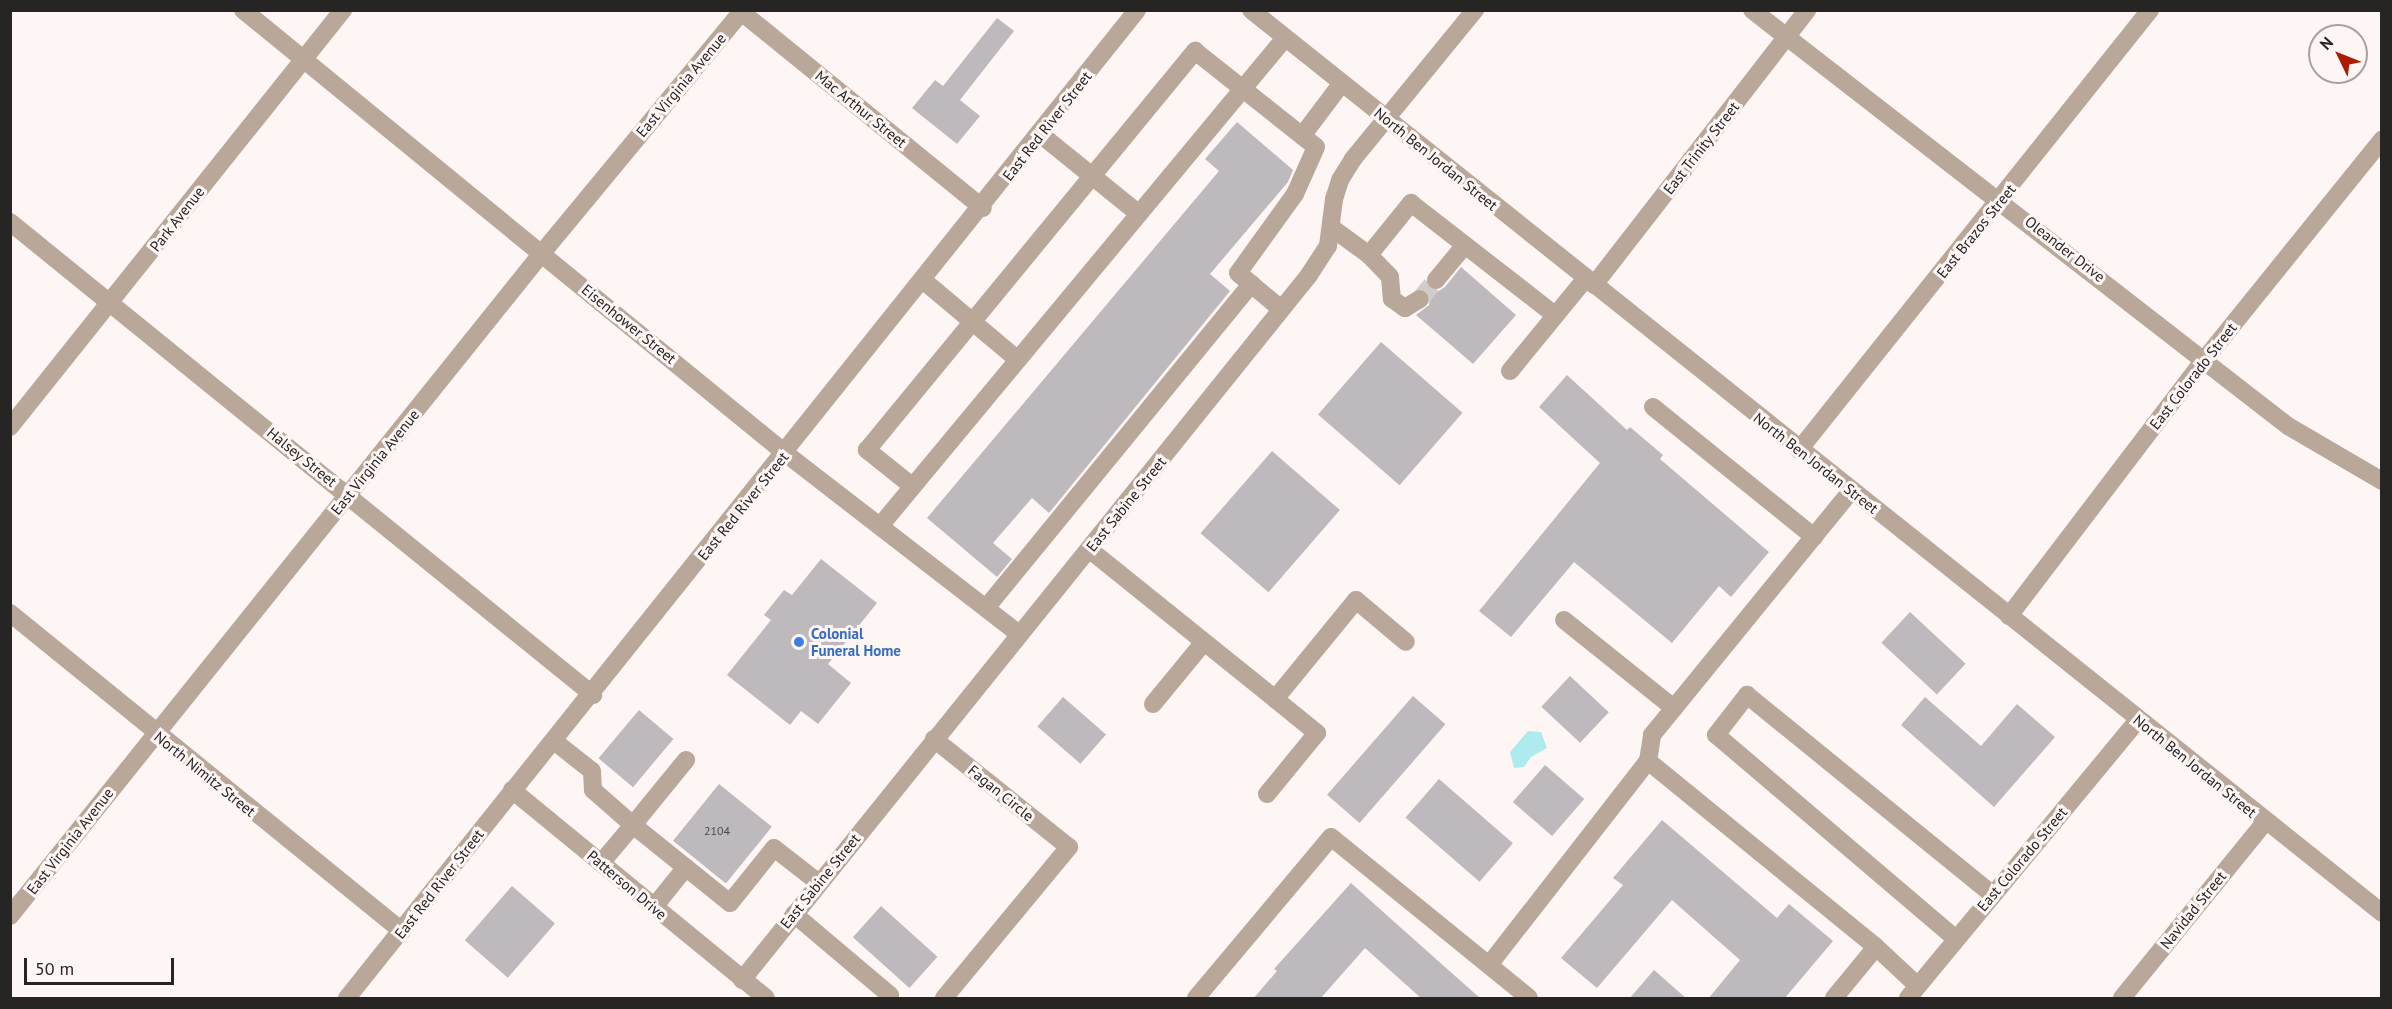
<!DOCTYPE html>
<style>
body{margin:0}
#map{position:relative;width:2392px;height:1009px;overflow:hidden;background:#fdf6f4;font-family:"PT Sans",sans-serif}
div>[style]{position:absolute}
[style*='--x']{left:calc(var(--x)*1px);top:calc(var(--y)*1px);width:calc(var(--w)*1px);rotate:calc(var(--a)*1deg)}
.water>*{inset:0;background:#aeebee}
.building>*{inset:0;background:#bdb9bd;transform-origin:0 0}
.minor-tunnel>*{height:18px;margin-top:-9px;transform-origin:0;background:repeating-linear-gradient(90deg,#d2ccca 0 18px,transparent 0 27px)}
.minor>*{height:18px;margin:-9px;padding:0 9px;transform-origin:9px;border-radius:9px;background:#b9a79a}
.dots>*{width:16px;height:16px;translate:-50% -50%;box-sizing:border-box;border:3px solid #fdf6f4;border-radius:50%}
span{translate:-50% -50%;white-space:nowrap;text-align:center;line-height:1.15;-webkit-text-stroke:6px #fdf6f4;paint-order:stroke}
.number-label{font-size:12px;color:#4c494a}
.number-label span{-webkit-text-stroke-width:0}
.street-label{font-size:15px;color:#272424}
.shop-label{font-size:15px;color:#366cbe;font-weight:700}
.left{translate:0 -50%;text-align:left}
.frame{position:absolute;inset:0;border:12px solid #272424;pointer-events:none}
.north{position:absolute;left:2308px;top:24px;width:60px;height:60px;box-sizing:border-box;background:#fdf6f4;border:2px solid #a7a2a1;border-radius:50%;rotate:313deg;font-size:16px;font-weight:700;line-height:24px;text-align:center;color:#272424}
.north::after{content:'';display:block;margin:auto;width:21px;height:27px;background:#ab1d00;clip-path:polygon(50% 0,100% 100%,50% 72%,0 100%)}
.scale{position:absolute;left:24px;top:958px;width:150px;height:27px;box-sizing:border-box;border:3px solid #272424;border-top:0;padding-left:8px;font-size:18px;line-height:21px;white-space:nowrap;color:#272424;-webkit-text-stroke:4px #fdf6f4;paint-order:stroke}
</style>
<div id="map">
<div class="water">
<div style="clip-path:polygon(1528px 731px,1541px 732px,1547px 748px,1531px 757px,1524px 767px,1514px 768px,1510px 752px)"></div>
</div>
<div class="building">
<div style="clip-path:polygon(997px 18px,1014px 31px,960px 100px,980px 116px,957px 144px,912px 108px,935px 80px,943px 86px)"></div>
<div style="clip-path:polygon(1237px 122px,1293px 170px,1288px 182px,1210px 274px,1230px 291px,1049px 513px,1032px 498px,993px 543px,1012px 559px,997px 577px,927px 518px,1219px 171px,1205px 159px)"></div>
<div style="clip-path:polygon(1461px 267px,1516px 315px,1473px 364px,1416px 315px,1429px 305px,1431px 296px,1445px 287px)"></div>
<div style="left:1381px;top:342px;width:108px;height:96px;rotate:41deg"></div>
<div style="clip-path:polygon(1567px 375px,1627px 430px,1630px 427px,1663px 455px,1660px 459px,1769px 552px,1731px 597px,1719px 586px,1672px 643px,1574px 562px,1511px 637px,1479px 611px,1600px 463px,1539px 407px)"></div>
<div style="left:1272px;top:451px;width:90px;height:109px;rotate:41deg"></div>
<div style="clip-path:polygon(821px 559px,877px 603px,828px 664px,851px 683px,818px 724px,801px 711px,790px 725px,727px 675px,771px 620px,764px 615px,784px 590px,792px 595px)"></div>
<div style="left:1910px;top:612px;width:76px;height:42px;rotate:43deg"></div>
<div style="left:1570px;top:676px;width:53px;height:42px;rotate:43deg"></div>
<div style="left:1413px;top:696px;width:43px;height:131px;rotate:41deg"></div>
<div style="left:1063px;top:697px;width:57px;height:39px;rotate:41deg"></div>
<div style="clip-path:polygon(1925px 697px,1981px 746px,2017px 704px,2055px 737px,1994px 807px,1901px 725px)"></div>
<div style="left:639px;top:710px;width:45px;height:63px;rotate:40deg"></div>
<div style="left:1545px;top:765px;width:52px;height:49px;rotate:41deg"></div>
<div style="left:1439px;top:779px;width:98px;height:51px;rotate:41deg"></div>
<div style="left:719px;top:784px;width:68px;height:73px;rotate:39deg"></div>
<div style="clip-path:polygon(1662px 820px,1777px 918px,1789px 904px,1833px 941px,1784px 999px,1708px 999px,1740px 960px,1672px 900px,1597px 988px,1561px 958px,1623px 885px,1613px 878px)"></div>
<div style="clip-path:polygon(1351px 883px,1391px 919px,1481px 999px,1422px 999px,1365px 948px,1320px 999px,1253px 999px,1277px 971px,1274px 969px)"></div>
<div style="left:512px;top:886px;width:57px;height:72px;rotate:41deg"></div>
<div style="left:881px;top:906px;width:76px;height:42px;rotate:42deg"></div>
<div style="clip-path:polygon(1654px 970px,1687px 999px,1629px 999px)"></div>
</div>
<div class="minor-tunnel">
<div style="--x:1420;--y:299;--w:25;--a:-50"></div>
</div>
<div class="minor">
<div style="--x:243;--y:10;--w:700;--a:39.26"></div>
<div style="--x:785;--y:453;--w:296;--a:37.7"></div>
<div style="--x:739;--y:10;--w:314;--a:39.1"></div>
<div style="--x:1251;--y:10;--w:1447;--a:38.6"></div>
<div style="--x:1752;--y:10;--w:678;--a:37.82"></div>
<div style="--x:2288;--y:426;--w:109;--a:30.3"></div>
<div style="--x:1040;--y:134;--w:126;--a:38.9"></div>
<div style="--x:1302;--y:136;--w:66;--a:-53"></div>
<div style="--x:10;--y:222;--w:751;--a:39.05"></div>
<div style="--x:1332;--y:228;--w:46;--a:36.1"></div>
<div style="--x:1369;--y:255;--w:67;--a:-51.1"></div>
<div style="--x:1411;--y:203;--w:182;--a:37.9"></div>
<div style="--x:1369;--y:255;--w:30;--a:46"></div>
<div style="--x:1390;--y:277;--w:22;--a:85"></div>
<div style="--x:1392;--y:299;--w:16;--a:35"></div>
<div style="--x:1405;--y:308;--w:17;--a:-31"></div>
<div style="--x:1436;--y:280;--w:45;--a:-50.4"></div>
<div style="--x:924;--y:281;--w:121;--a:40"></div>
<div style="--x:1594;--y:285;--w:348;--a:-52.2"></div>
<div style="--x:1510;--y:371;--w:120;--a:-50.7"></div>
<div style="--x:1653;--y:407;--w:207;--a:38.9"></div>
<div style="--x:10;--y:427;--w:534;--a:-51.39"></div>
<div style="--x:1799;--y:450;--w:563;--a:-51.42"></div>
<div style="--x:912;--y:486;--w:58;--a:-141.3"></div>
<div style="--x:867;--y:450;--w:517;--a:-50.58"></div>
<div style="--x:1195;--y:51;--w:154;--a:38.4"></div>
<div style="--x:1316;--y:147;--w:51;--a:114.1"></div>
<div style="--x:1295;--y:194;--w:97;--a:125.8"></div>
<div style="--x:1238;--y:273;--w:56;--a:39.9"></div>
<div style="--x:880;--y:526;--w:634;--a:-50.31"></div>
<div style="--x:1090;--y:550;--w:238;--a:38.8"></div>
<div style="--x:1275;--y:699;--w:128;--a:-50.7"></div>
<div style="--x:1356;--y:600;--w:65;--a:40"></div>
<div style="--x:986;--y:608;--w:419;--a:-50.7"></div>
<div style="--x:10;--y:613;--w:505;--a:39.05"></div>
<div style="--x:2009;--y:616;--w:323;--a:-52.7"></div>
<div style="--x:2205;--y:359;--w:282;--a:-51.1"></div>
<div style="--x:1564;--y:620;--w:141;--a:38.7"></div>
<div style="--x:1153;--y:704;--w:80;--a:-50.6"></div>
<div style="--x:934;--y:739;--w:173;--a:38.7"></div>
<div style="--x:1069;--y:847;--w:196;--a:129.6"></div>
<div style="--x:554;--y:741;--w:48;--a:38.3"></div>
<div style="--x:592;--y:771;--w:19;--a:87"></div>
<div style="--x:593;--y:790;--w:53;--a:41.2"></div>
<div style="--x:633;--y:825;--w:84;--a:-50.8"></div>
<div style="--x:1648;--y:761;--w:26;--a:-81"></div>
<div style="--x:1652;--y:735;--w:315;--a:-50.8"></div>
<div style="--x:512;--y:790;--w:328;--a:39.3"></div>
<div style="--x:1267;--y:794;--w:79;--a:-50.7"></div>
<div style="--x:1317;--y:733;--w:54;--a:-141"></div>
<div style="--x:601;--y:863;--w:50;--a:-49.9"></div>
<div style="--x:633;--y:825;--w:124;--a:38.8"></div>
<div style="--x:730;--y:903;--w:70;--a:-51.3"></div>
<div style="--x:774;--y:848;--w:57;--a:37.9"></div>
<div style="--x:654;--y:907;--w:51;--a:-51.3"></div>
<div style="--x:794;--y:914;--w:126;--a:40.2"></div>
<div style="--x:10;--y:916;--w:850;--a:-51.26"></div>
<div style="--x:542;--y:253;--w:315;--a:-50.4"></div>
<div style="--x:1956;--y:939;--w:315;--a:-139.6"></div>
<div style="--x:1716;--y:735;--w:51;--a:-52.2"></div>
<div style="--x:1747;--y:695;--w:317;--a:39.1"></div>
<div style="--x:1876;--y:947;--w:57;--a:42.9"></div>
<div style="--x:1489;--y:965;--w:259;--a:-52.1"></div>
<div style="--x:1648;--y:761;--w:294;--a:39.2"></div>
<div style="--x:1876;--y:947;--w:66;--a:129.5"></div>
<div style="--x:742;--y:980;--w:905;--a:-51.19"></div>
<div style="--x:1309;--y:275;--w:35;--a:-57"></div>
<div style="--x:1328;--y:246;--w:47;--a:-82.7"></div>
<div style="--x:1334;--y:199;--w:20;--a:-72"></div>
<div style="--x:1340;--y:180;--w:25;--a:-58"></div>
<div style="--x:1353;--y:159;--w:193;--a:-50.7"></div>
<div style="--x:347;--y:998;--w:1265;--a:-51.35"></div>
<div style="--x:1196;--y:998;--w:210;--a:-50"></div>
<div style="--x:1331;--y:837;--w:255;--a:39.1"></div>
<div style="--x:1908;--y:998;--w:361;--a:-50.4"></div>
<div style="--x:2122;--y:998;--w:227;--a:-50.9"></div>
</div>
<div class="dots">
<div style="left:799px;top:642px;background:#3f7fe0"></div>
</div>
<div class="number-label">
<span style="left:717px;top:831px">2104</span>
</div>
<div class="street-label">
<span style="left:681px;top:85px;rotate:-50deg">East Virginia Avenue</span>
<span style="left:861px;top:109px;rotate:39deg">Mac Arthur Street</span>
<span style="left:1047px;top:126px;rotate:-52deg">East Red River Street</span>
<span style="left:1701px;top:148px;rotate:-52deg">East Trinity Street</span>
<span style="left:1436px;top:159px;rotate:39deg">North Ben Jordan Street</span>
<span style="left:177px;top:219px;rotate:-52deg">Park Avenue</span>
<span style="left:1976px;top:231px;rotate:-51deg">East Brazos Street</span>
<span style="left:2065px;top:249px;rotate:38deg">Oleander Drive</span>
<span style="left:629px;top:324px;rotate:39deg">Eisenhower Street</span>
<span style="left:2193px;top:376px;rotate:-52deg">East Colorado Street</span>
<span style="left:302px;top:457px;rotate:39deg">Halsey Street</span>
<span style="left:375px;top:462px;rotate:-51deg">East Virginia Avenue</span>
<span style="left:1816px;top:463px;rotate:38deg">North Ben Jordan Street</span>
<span style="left:1126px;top:504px;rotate:-51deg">East Sabine Street</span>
<span style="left:743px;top:506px;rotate:-51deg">East Red River Street</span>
<span style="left:2195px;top:766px;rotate:39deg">North Ben Jordan Street</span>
<span style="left:205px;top:774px;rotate:39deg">North Nimitz Street</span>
<span style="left:1001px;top:793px;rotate:39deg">Fagan Circle</span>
<span style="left:70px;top:841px;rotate:-52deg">East Virginia Avenue</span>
<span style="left:2022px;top:859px;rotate:-50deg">East Colorado Street</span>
<span style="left:820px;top:881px;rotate:-51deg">East Sabine Street</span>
<span style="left:439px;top:884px;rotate:-52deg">East Red River Street</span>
<span style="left:627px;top:885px;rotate:40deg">Patterson Drive</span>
<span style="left:2193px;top:910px;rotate:-51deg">Navidad Street</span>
</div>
<div class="shop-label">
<span class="left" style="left:811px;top:642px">Colonial<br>Funeral Home</span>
</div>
<div class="frame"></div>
<div class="north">N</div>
<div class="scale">50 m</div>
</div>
